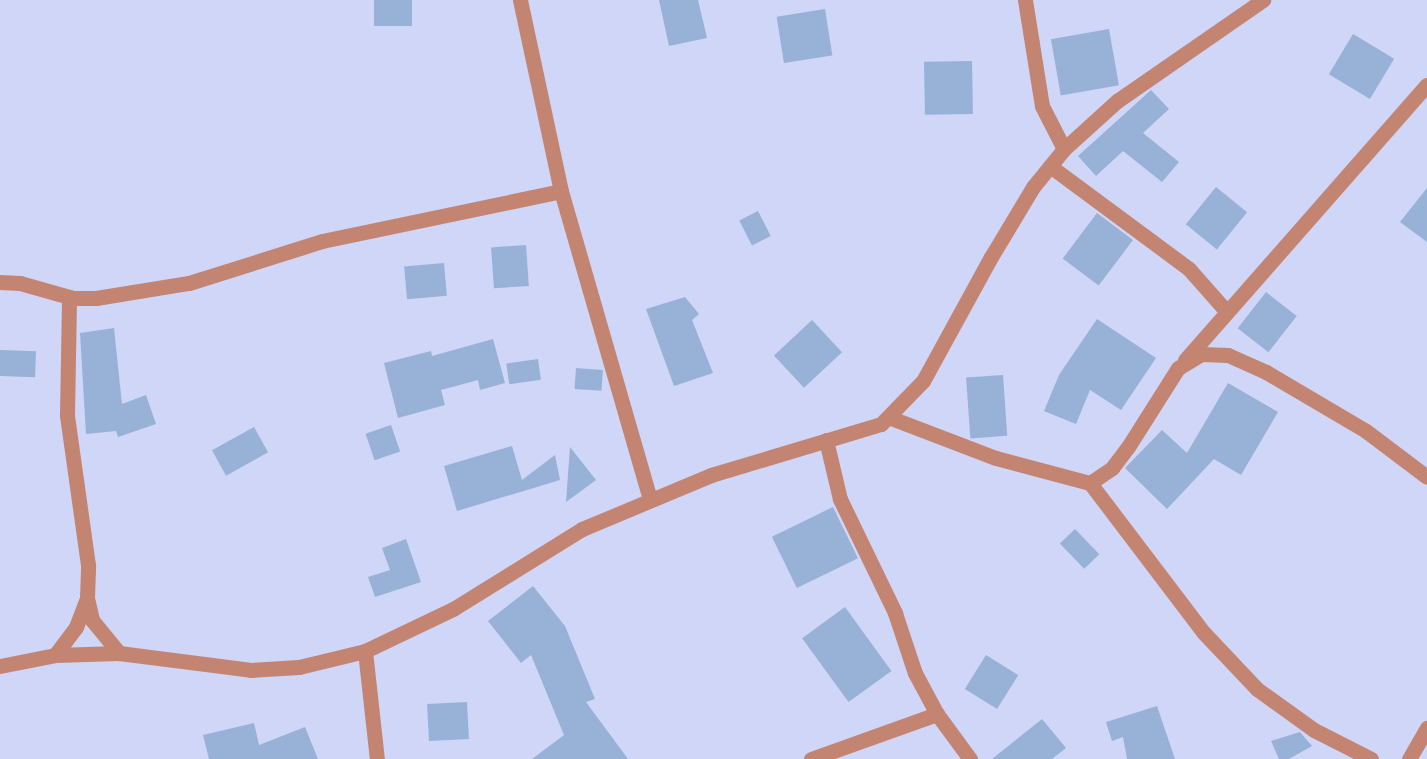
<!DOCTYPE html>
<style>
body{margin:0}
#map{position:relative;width:1427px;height:759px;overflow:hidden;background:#cfd6f8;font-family:"Archivo Narrow",sans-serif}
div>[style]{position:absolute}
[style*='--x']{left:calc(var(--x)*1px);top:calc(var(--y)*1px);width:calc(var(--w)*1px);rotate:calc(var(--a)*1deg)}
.building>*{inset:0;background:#97b2d6;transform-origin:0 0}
.minor>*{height:15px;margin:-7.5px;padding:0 7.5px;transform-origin:7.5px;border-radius:7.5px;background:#c48472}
span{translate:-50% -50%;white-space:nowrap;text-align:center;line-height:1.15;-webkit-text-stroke:6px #dee3fe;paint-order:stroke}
</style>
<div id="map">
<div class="building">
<div style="left:374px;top:0;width:38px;height:26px"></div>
<div style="clip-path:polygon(659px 0,698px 0,707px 38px,669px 46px)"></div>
<div style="left:825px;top:9px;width:47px;height:49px;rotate:81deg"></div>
<div style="left:1109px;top:29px;width:57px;height:59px;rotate:80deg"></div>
<div style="left:1353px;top:34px;width:48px;height:47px;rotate:31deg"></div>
<div style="left:972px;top:61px;width:53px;height:48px;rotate:89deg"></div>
<div style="clip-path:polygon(1151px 90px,1169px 109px,1143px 133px,1179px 162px,1162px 182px,1123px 151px,1096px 176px,1078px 156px)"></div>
<div style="left:1216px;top:187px;width:40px;height:48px;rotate:39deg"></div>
<div style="clip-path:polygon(1427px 188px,1427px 242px,1400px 222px)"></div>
<div style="left:758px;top:211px;width:28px;height:21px;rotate:63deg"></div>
<div style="left:1097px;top:213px;width:45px;height:57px;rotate:37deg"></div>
<div style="left:526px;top:245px;width:41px;height:35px;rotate:86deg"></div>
<div style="left:444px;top:263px;width:33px;height:40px;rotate:85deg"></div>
<div style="left:1266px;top:292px;width:39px;height:46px;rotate:38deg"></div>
<div style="clip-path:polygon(685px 297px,699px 314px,692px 320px,713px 373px,674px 386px,646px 309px)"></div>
<div style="clip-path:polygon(1097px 319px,1156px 358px,1121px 410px,1090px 390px,1076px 424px,1044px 411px,1059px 375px)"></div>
<div style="left:812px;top:320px;width:44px;height:52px;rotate:47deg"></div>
<div style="clip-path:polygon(114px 328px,122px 404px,146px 395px,156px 424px,118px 437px,116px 431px,86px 434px,80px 333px)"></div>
<div style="clip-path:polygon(493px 339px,505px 383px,480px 390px,478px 380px,441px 390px,445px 405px,398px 418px,384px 363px,431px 351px,432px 356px)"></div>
<div style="left:0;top:350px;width:36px;height:26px;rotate:2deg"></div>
<div style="left:538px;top:359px;width:21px;height:32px;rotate:82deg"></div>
<div style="left:576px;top:368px;width:27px;height:21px;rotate:4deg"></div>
<div style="left:1003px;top:375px;width:61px;height:37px;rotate:86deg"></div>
<div style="clip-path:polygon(1228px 383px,1278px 412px,1241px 475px,1214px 459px,1167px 509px,1125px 468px,1162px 430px,1187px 453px)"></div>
<div style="left:391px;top:425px;width:28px;height:27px;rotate:71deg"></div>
<div style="left:254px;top:427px;width:29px;height:48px;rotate:61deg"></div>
<div style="clip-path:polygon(512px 446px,522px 480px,555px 455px,560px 480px,457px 511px,444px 466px)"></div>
<div style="clip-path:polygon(570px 447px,596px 480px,566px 502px)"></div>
<div style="left:833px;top:507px;width:57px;height:68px;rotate:64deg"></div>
<div style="left:1075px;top:529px;width:35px;height:21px;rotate:46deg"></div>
<div style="clip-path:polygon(406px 539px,421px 582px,375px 597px,368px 577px,390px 570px,382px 548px)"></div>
<div style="clip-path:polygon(533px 586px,565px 626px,595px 699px,586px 702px,628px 759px,532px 759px,564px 735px,531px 655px,521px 663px,488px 621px)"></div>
<div style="left:845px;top:607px;width:79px;height:53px;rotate:54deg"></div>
<div style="left:986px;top:655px;width:38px;height:40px;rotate:32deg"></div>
<div style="left:467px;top:702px;width:37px;height:40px;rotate:87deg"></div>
<div style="clip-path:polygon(1157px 706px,1175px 759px,1127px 759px,1123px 737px,1112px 741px,1106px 722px)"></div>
<div style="clip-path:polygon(1042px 719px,1066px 748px,1052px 759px,992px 759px)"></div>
<div style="clip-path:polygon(254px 723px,259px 745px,305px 727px,318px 759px,209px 759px,203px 735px)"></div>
<div style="clip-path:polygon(1300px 732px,1312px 746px,1289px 759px,1279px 759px,1271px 741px)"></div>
</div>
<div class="minor">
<div style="--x:520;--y:0;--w:195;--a:77.9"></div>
<div style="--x:561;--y:191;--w:321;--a:73.9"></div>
<div style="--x:1025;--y:0;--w:107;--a:80.9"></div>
<div style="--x:1042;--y:106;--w:48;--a:62.9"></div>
<div style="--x:1050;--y:166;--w:173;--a:36.5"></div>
<div style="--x:1189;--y:269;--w:57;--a:48.5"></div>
<div style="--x:0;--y:282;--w:20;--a:3"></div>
<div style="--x:20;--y:283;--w:55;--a:15.8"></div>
<div style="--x:73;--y:298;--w:23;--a:0"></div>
<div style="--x:96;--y:298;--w:94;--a:-9.2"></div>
<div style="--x:189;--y:283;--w:139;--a:-17.5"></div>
<div style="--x:322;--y:241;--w:244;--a:-11.8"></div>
<div style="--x:1185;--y:360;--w:366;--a:-48.7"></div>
<div style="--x:891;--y:418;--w:112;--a:20.9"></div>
<div style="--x:996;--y:458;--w:97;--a:14.9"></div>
<div style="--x:1090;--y:483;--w:27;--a:-34"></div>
<div style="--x:1112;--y:468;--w:26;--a:-53"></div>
<div style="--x:1128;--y:447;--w:93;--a:-57.7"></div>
<div style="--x:1178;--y:368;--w:27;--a:-31"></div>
<div style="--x:1201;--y:354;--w:27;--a:2"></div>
<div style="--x:1228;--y:355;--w:42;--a:24.1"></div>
<div style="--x:1266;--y:372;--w:116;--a:30.5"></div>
<div style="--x:1366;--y:431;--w:76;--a:37"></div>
<div style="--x:826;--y:440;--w:61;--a:76.7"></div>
<div style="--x:840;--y:499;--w:127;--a:64.2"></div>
<div style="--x:895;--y:613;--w:63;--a:71.6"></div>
<div style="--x:915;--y:673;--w:47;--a:61.8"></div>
<div style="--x:937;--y:714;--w:56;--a:53.7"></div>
<div style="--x:1090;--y:483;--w:188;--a:52.8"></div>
<div style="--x:1204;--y:633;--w:77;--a:46.6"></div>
<div style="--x:1257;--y:689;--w:70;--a:35.7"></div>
<div style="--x:1314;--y:730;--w:64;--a:27"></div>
<div style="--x:87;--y:598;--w:23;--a:77"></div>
<div style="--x:92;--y:620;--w:43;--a:50.7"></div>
<div style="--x:365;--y:651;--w:109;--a:83.7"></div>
<div style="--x:55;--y:655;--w:35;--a:-53"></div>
<div style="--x:76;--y:627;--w:31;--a:-69"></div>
<div style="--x:87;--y:598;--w:33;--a:-88"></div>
<div style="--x:88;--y:565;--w:151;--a:-98"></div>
<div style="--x:67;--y:415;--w:118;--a:-89"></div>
<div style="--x:0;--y:666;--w:56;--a:-11.3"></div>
<div style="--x:55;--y:655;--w:64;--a:-1.8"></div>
<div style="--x:119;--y:653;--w:133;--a:7.3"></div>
<div style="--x:251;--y:670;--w:48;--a:-3.6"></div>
<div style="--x:299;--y:667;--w:68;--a:-13.6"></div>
<div style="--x:365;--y:651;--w:98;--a:-25.5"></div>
<div style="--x:453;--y:609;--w:152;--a:-31.8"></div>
<div style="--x:582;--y:529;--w:140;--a:-22.7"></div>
<div style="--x:711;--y:475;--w:177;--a:-16.7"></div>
<div style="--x:881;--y:424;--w:60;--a:-45.7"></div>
<div style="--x:923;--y:381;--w:141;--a:-61.3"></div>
<div style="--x:991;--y:257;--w:82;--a:-59"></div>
<div style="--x:1033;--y:187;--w:49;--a:-50.8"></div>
<div style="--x:1064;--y:149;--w:72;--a:-42.2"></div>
<div style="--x:1117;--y:101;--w:178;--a:-34.7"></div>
<div style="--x:811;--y:759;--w:134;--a:-19.7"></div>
<div style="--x:1409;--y:759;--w:36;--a:-60"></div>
</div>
</div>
